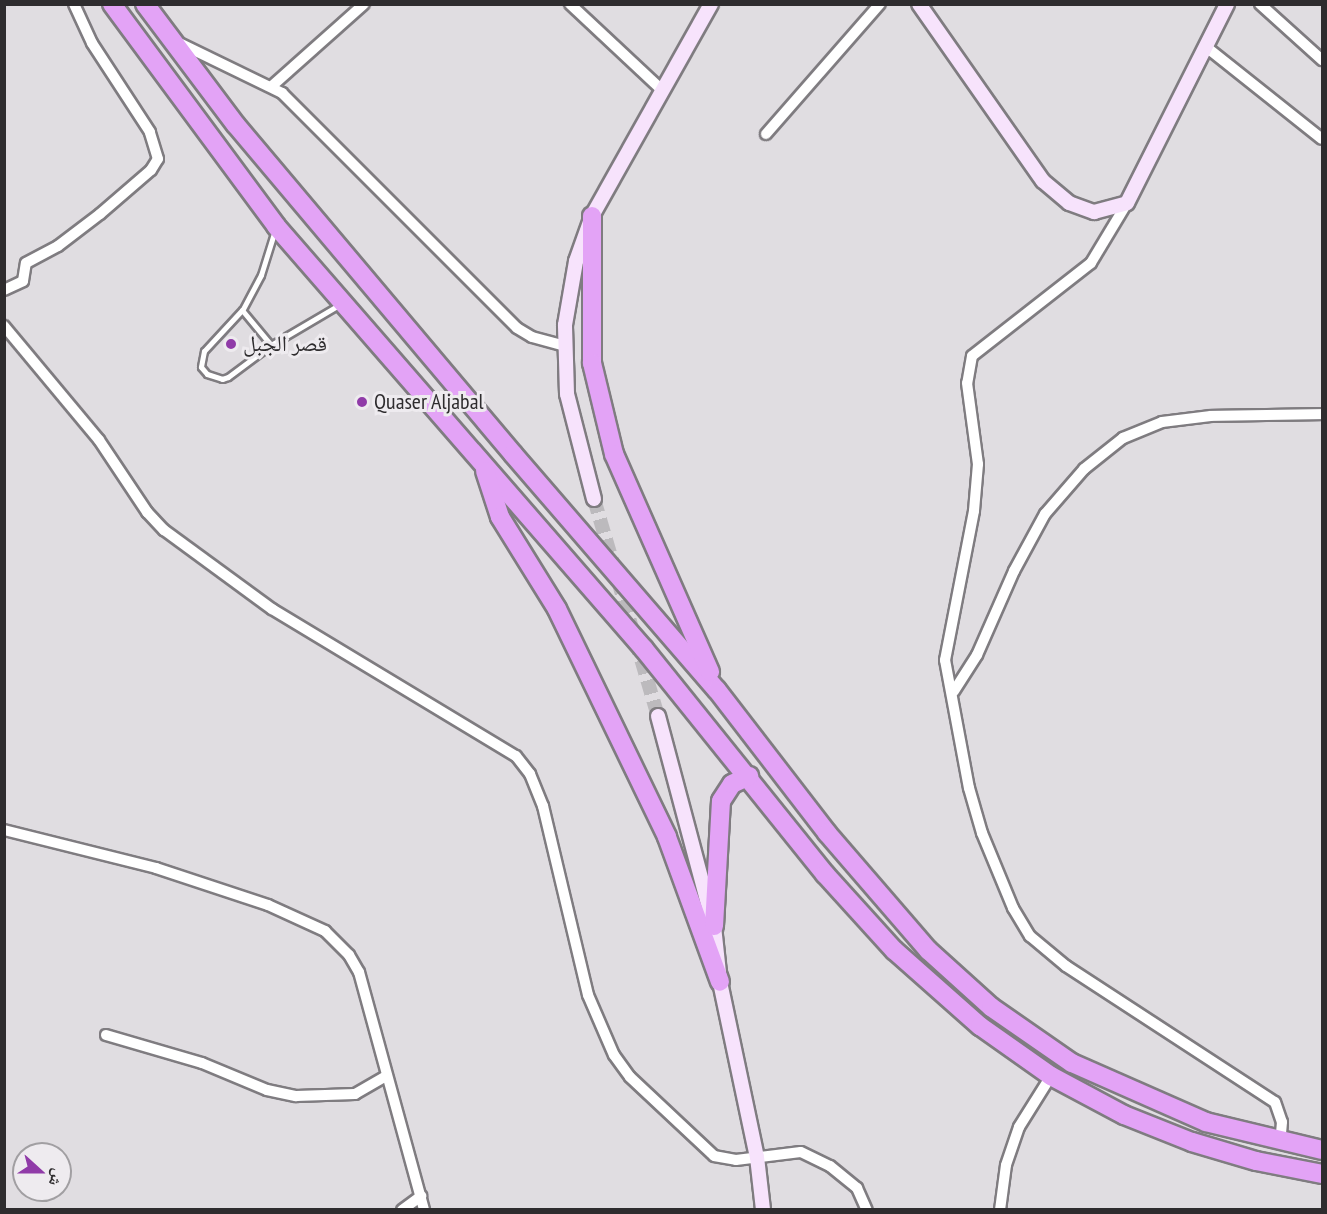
<!DOCTYPE html>
<meta charset="utf-8">
<style>
body{margin:0}
#map{position:relative;width:1327px;height:1214px;overflow:hidden;background:#e0dde1;font-family:"PT Sans Narrow","Noto Naskh Arabic",sans-serif}
div>[style]{position:absolute}
[style*='--x']{left:calc(var(--x)*1px);top:calc(var(--y)*1px);width:calc(var(--w)*1px);rotate:calc(var(--a)*1deg)}
.secondary-tunnel>*{height:14px;margin-top:-7px;transform-origin:0;background:repeating-linear-gradient(90deg,#bcbabd 0 14px,transparent 0 21px)}
.roads{filter:drop-shadow(2px 0 #7f7c80) drop-shadow(-2px 0 #7f7c80) drop-shadow(0 2px #7f7c80) drop-shadow(0 -2px #7f7c80)}
.lane>*{height:5px;margin:-2.5px;padding:0 2.5px;transform-origin:2.5px;border-radius:2.5px;background:#fff}
.street>*{height:10px;margin:-5px;padding:0 5px;transform-origin:5px;border-radius:5px;background:#fff}
.secondary>*{height:14px;margin:-7px;padding:0 7px;transform-origin:7px;border-radius:7px;background:#f7e3fc}
.highway>*{height:18px;margin:-9px;padding:0 9px;transform-origin:9px;border-radius:9px;background:#e3a3f6}
.dots>*{width:16px;height:16px;translate:-50% -50%;box-sizing:border-box;border:3px solid #eeebef;border-radius:50%}
span{translate:-50% -50%;white-space:nowrap;text-align:center;line-height:1.15;-webkit-text-stroke:6px #eeebef;paint-order:stroke}
.poi-label{font-size:22px;color:#2e2c2e}
.left{translate:0 -50%;text-align:left}
.frame{position:absolute;inset:0;border:6px solid #2e2c2e;pointer-events:none}
.north{position:absolute;left:12px;top:1142px;width:60px;height:60px;box-sizing:border-box;background:#eeebef;border:2px solid #a19fa2;border-radius:50%;rotate:111deg;font-size:16px;font-weight:700;line-height:24px;text-align:center;color:#2e2c2e}
.north::after{content:'';display:block;margin:auto;width:21px;height:27px;background:#903ba8;clip-path:polygon(50% 0,100% 100%,50% 72%,0 100%)}
</style>
<div id="map">
<div class="secondary-tunnel">
<div style="--x:594;--y:499;--w:226;--a:73.6"></div>
</div>
<div class="roads">
<div class="lane">
<div style="--x:275;--y:230;--w:47;--a:107.3"></div>
<div style="--x:261;--y:275;--w:40;--a:118"></div>
<div style="--x:242;--y:310;--w:56;--a:132.8"></div>
<div style="--x:204;--y:351;--w:16;--a:101"></div>
<div style="--x:201;--y:367;--w:9;--a:49"></div>
<div style="--x:207;--y:374;--w:16;--a:18"></div>
<div style="--x:222;--y:379;--w:6;--a:-18"></div>
<div style="--x:228;--y:377;--w:54;--a:-36.7"></div>
<div style="--x:271;--y:345;--w:79;--a:-30.5"></div>
<div style="--x:242;--y:310;--w:45;--a:50.4"></div>
</div>
<div class="street">
<div style="--x:570;--y:4;--w:126;--a:43.1"></div>
<div style="--x:1260;--y:4;--w:84;--a:42.1"></div>
<div style="--x:177;--y:42;--w:117;--a:25.9"></div>
<div style="--x:282;--y:93;--w:332;--a:45"></div>
<div style="--x:517;--y:328;--w:17;--a:31"></div>
<div style="--x:532;--y:337;--w:34;--a:15"></div>
<div style="--x:1205;--y:46;--w:149;--a:38.5"></div>
<div style="--x:272;--y:86;--w:123;--a:-41.7"></div>
<div style="--x:766;--y:134;--w:173;--a:-48.8"></div>
<div style="--x:1127;--y:203;--w:70;--a:121"></div>
<div style="--x:1091;--y:263;--w:151;--a:142"></div>
<div style="--x:972;--y:356;--w:27;--a:100"></div>
<div style="--x:967;--y:383;--w:82;--a:82.3"></div>
<div style="--x:978;--y:464;--w:47;--a:94.9"></div>
<div style="--x:974;--y:511;--w:152;--a:101"></div>
<div style="--x:945;--y:660;--w:130;--a:79.4"></div>
<div style="--x:969;--y:788;--w:47;--a:73.9"></div>
<div style="--x:982;--y:833;--w:81;--a:67.5"></div>
<div style="--x:1013;--y:908;--w:33;--a:59"></div>
<div style="--x:1030;--y:936;--w:47;--a:39.8"></div>
<div style="--x:1066;--y:966;--w:249;--a:33.1"></div>
<div style="--x:1275;--y:1102;--w:21;--a:71"></div>
<div style="--x:1282;--y:1122;--w:21;--a:95"></div>
<div style="--x:4;--y:290;--w:21;--a:-25"></div>
<div style="--x:23;--y:281;--w:18;--a:-81"></div>
<div style="--x:26;--y:263;--w:36;--a:-28"></div>
<div style="--x:58;--y:246;--w:53;--a:-37.3"></div>
<div style="--x:100;--y:214;--w:67;--a:-40.8"></div>
<div style="--x:151;--y:170;--w:13;--a:-58"></div>
<div style="--x:158;--y:159;--w:28;--a:-107"></div>
<div style="--x:150;--y:132;--w:106;--a:-123.1"></div>
<div style="--x:92;--y:43;--w:43;--a:-114.8"></div>
<div style="--x:4;--y:326;--w:148;--a:50.2"></div>
<div style="--x:99;--y:440;--w:87;--a:56.3"></div>
<div style="--x:147;--y:512;--w:25;--a:47"></div>
<div style="--x:164;--y:530;--w:134;--a:36.2"></div>
<div style="--x:272;--y:609;--w:285;--a:31.1"></div>
<div style="--x:516;--y:756;--w:23;--a:52"></div>
<div style="--x:530;--y:774;--w:35;--a:68"></div>
<div style="--x:543;--y:806;--w:194;--a:76.6"></div>
<div style="--x:588;--y:995;--w:65;--a:66.6"></div>
<div style="--x:614;--y:1055;--w:27;--a:54"></div>
<div style="--x:630;--y:1077;--w:115;--a:43.2"></div>
<div style="--x:714;--y:1156;--w:22;--a:10"></div>
<div style="--x:736;--y:1160;--w:65;--a:-7"></div>
<div style="--x:801;--y:1152;--w:32;--a:26"></div>
<div style="--x:830;--y:1166;--w:35;--a:39"></div>
<div style="--x:857;--y:1188;--w:24;--a:66"></div>
<div style="--x:954;--y:691;--w:43;--a:-57.4"></div>
<div style="--x:977;--y:655;--w:92;--a:-66.2"></div>
<div style="--x:1014;--y:571;--w:65;--a:-61.5"></div>
<div style="--x:1045;--y:514;--w:60;--a:-49.1"></div>
<div style="--x:1084;--y:469;--w:50;--a:-38.5"></div>
<div style="--x:1123;--y:438;--w:42;--a:-22.3"></div>
<div style="--x:1162;--y:422;--w:49;--a:-7"></div>
<div style="--x:1211;--y:416;--w:111;--a:-1"></div>
<div style="--x:4;--y:830;--w:157;--a:14"></div>
<div style="--x:156;--y:868;--w:118;--a:18.3"></div>
<div style="--x:268;--y:905;--w:63;--a:24.5"></div>
<div style="--x:325;--y:931;--w:34;--a:45"></div>
<div style="--x:349;--y:955;--w:20;--a:60"></div>
<div style="--x:359;--y:972;--w:247;--a:74.7"></div>
<div style="--x:106;--y:1035;--w:100;--a:16.3"></div>
<div style="--x:202;--y:1063;--w:70;--a:22.6"></div>
<div style="--x:267;--y:1090;--w:30;--a:12"></div>
<div style="--x:296;--y:1096;--w:59;--a:-1.9"></div>
<div style="--x:355;--y:1094;--w:36;--a:-30"></div>
<div style="--x:402;--y:1210;--w:24;--a:-36"></div>
<div style="--x:1000;--y:1210;--w:45;--a:-82.4"></div>
<div style="--x:1006;--y:1165;--w:40;--a:-71.1"></div>
<div style="--x:1019;--y:1127;--w:60;--a:-57.9"></div>
</div>
<div class="secondary">
<div style="--x:919;--y:4;--w:216;--a:55"></div>
<div style="--x:1043;--y:181;--w:34;--a:40"></div>
<div style="--x:1069;--y:203;--w:27;--a:20"></div>
<div style="--x:1094;--y:212;--w:34;--a:-15"></div>
<div style="--x:1127;--y:203;--w:223;--a:-63.3"></div>
<div style="--x:594;--y:499;--w:108;--a:-104.4"></div>
<div style="--x:567;--y:394;--w:69;--a:-91.7"></div>
<div style="--x:565;--y:325;--w:65;--a:-80.2"></div>
<div style="--x:576;--y:261;--w:48;--a:-70.4"></div>
<div style="--x:592;--y:216;--w:243;--a:-60.7"></div>
<div style="--x:658;--y:716;--w:217;--a:75.1"></div>
<div style="--x:714;--y:926;--w:56;--a:83.9"></div>
<div style="--x:720;--y:982;--w:179;--a:78.1"></div>
<div style="--x:757;--y:1157;--w:53;--a:83.5"></div>
</div>
<div class="highway">
<div style="--x:112;--y:4;--w:276;--a:53.5"></div>
<div style="--x:276;--y:226;--w:561;--a:48.98"></div>
<div style="--x:644;--y:649;--w:289;--a:51.2"></div>
<div style="--x:825;--y:874;--w:103;--a:47.8"></div>
<div style="--x:894;--y:950;--w:115;--a:41.5"></div>
<div style="--x:980;--y:1026;--w:87;--a:35.2"></div>
<div style="--x:1051;--y:1076;--w:83;--a:28.1"></div>
<div style="--x:1124;--y:1115;--w:73;--a:21.7"></div>
<div style="--x:1192;--y:1142;--w:67;--a:16.5"></div>
<div style="--x:1256;--y:1161;--w:67;--a:11.1"></div>
<div style="--x:145;--y:4;--w:151;--a:53.1"></div>
<div style="--x:236;--y:125;--w:430;--a:49.9"></div>
<div style="--x:513;--y:454;--w:312;--a:49.2"></div>
<div style="--x:717;--y:690;--w:180;--a:52.4"></div>
<div style="--x:827;--y:833;--w:155;--a:49.2"></div>
<div style="--x:928;--y:950;--w:85;--a:42.1"></div>
<div style="--x:991;--y:1007;--w:98;--a:34.7"></div>
<div style="--x:1072;--y:1063;--w:146;--a:23.8"></div>
<div style="--x:1206;--y:1122;--w:119;--a:13.6"></div>
<div style="--x:592;--y:216;--w:147;--a:90"></div>
<div style="--x:592;--y:363;--w:94;--a:76.4"></div>
<div style="--x:614;--y:454;--w:238;--a:66.2"></div>
<div style="--x:485;--y:471;--w:48;--a:71.9"></div>
<div style="--x:500;--y:517;--w:108;--a:58.2"></div>
<div style="--x:557;--y:609;--w:253;--a:64.2"></div>
<div style="--x:667;--y:837;--w:154;--a:69.9"></div>
<div style="--x:714;--y:926;--w:125;--a:-86.8"></div>
<div style="--x:721;--y:801;--w:20;--a:-57"></div>
<div style="--x:732;--y:784;--w:19;--a:-25"></div>
</div>
</div>
<div class="dots">
<div style="left:231px;top:344px;background:#903ba8"></div>
<div style="left:362px;top:402px;background:#903ba8"></div>
</div>
<div class="poi-label">
<span class="left" style="left:243px;top:344px">قصر الجبل</span>
<span class="left" style="left:374px;top:402px">Quaser Aljabal</span>
</div>
<div class="frame"></div>
<div class="north">ش</div>
</div>
